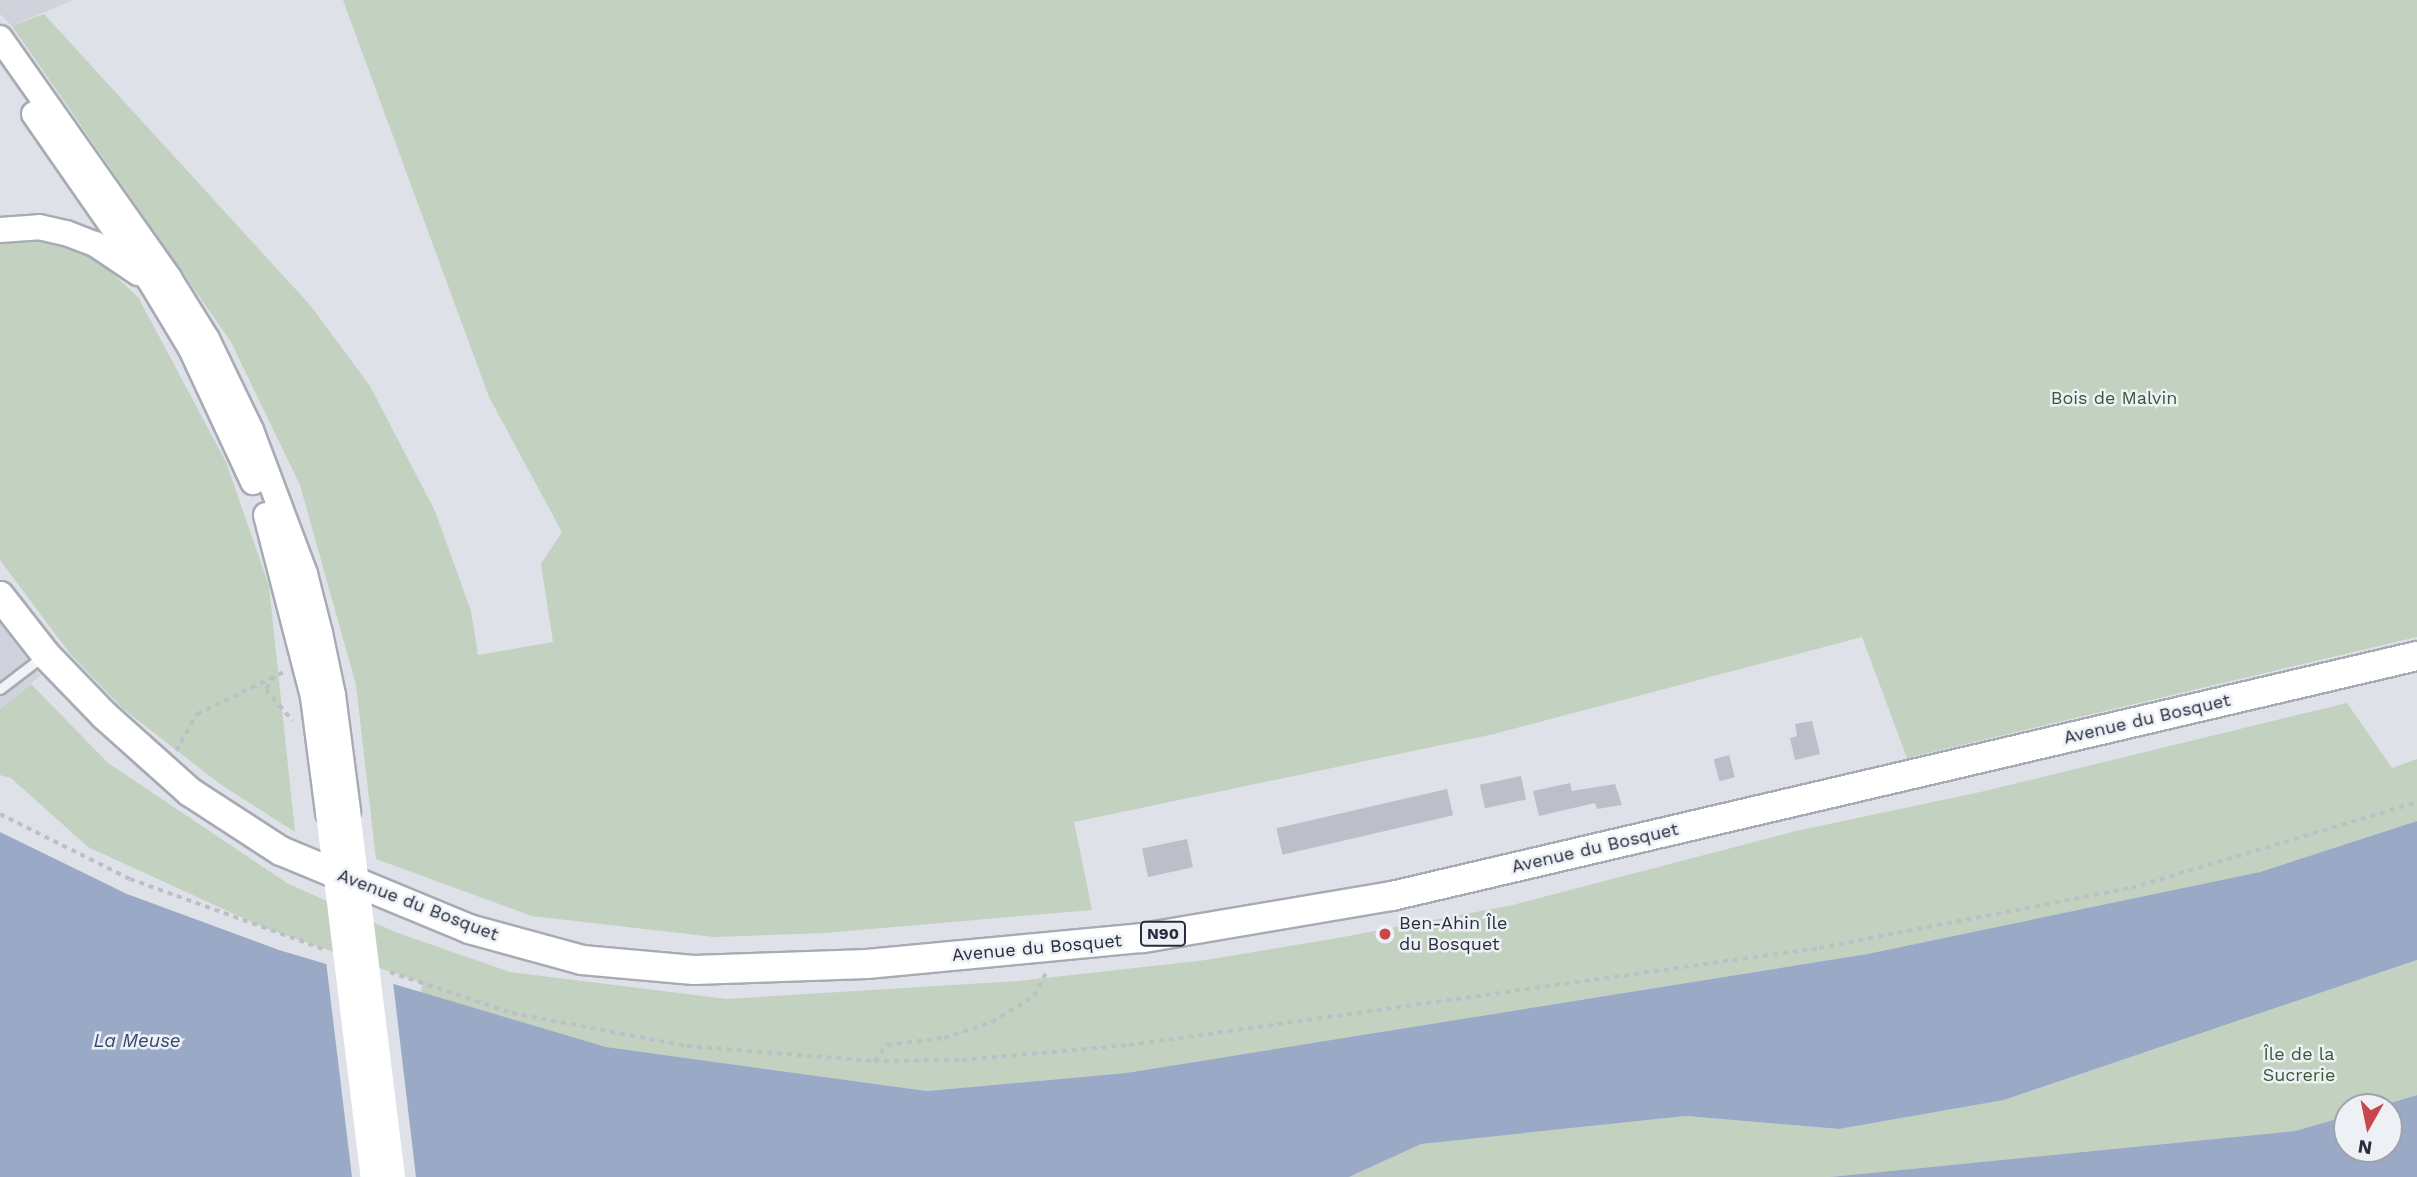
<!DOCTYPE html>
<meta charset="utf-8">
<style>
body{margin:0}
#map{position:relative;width:2417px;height:1177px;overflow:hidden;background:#dee1e7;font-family:"Work Sans",sans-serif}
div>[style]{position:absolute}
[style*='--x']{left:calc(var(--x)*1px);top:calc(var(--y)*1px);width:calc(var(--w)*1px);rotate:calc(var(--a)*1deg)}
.built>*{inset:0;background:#d0d3dc}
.green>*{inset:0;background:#c2d1c0}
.water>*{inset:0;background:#9aaac6}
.pier>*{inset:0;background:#dee1e7}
.building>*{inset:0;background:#bcbfca;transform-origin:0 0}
.path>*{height:3.5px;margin-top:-1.75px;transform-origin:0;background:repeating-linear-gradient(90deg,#bdbfc6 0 5px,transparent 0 10px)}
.roads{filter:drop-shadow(2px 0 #a7abb4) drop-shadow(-2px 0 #a7abb4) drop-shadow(0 2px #a7abb4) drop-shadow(0 -2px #a7abb4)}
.lane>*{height:9px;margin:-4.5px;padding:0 4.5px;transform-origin:4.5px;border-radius:4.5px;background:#f1f2f6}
.secondary>*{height:24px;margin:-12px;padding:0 12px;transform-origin:12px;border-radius:12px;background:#fff}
.primary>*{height:28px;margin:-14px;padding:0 14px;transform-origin:14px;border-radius:14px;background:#fff}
.secondary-bridge>*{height:24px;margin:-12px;padding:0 12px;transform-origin:12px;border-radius:12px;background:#fff}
.dots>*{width:19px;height:19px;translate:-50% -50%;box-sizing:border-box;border:4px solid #edf0f5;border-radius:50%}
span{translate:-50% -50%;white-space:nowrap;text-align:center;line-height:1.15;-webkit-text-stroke:5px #edf0f5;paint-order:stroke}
.shield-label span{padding:2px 5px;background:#edf0f5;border:2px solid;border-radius:5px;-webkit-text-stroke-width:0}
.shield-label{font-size:16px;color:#282d3d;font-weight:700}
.park-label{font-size:18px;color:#385836}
.street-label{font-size:18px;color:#282d3d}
.poi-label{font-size:18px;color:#282d3d}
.left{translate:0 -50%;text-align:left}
.water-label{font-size:19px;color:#34476f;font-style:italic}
.north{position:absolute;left:2333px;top:1093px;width:70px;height:70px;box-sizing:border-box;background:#edf0f5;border:2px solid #9ea2ab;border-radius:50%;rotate:189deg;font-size:19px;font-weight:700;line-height:28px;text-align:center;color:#282d3d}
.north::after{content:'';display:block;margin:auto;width:24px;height:32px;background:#c7484c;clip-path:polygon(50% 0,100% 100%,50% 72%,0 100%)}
</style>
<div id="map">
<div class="built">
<div style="clip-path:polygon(0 0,73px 0,12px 26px,0 14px)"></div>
<div style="clip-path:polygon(0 623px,40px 676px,0 709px)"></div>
</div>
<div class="green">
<div style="clip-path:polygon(343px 0,2417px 0,2417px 637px,1907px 758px,1862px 637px,1494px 734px,1074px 822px,1092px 910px,825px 933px,714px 937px,532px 916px,376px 859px,356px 685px,300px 485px,231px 342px,12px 26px,44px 14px,310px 305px,370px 386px,435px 511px,471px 611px,478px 655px,553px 642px,541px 564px,562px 532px,489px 397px)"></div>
<div style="clip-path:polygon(17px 238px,58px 241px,97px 259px,138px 297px,226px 462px,269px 586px,295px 832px,220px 784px,122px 708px,71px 655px,0 560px,0 241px)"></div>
<div style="clip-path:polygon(31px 684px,108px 763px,287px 883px,395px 932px,510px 972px,727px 999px,1018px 981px,1206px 960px,1338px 938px,1513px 905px,1796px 831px,1985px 791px,2347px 703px,2392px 768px,2417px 759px,2417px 821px,2260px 872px,1867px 954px,1126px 1073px,927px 1091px,606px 1047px,420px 994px,423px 983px,265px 928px,88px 847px,11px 778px,0 775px,0 709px)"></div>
<div style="clip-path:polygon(2417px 960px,2417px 1095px,2377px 1107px,2347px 1107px,2347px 1116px,2295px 1131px,1830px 1177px,1349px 1177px,1420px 1144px,1686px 1116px,1839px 1129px,2004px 1100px)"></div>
</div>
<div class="water">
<div style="clip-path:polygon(2417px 821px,2417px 960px,2004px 1100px,1839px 1129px,1686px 1116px,1421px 1144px,1349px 1177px,0 1177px,0 832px,127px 894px,279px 950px,606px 1047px,927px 1091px,1126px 1073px,1867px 954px,2260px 872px)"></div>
<div style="clip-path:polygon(2417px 1095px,2417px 1177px,1830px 1177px,2295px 1131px,2347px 1116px,2347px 1149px,2389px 1149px,2389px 1107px,2377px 1107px)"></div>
</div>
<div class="pier">
<div style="clip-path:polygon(326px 961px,393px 982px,416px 1177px,352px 1177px)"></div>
</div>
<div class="building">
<div style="clip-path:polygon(1812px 721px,1820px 754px,1795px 760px,1790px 738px,1797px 736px,1795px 724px)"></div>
<div style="left:1729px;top:755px;width:23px;height:16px;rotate:75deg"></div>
<div style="left:1521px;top:776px;width:24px;height:42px;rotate:78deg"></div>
<div style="clip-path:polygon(1570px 783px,1572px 791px,1615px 784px,1622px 805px,1597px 809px,1595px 803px,1539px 816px,1533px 791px)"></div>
<div style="left:1447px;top:789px;width:27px;height:175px;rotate:77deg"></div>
<div style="left:1187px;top:839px;width:29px;height:46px;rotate:78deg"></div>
</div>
<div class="path">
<div style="--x:275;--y:677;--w:16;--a:125"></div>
<div style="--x:266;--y:690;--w:41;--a:48.9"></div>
<div style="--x:176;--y:751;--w:43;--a:-60.4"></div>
<div style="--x:197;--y:714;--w:97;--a:-25.8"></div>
<div style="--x:0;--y:814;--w:145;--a:26.6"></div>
<div style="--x:130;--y:879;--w:205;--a:19.9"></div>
<div style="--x:390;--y:972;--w:129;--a:18.6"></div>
<div style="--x:512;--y:1013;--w:178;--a:10.7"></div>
<div style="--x:687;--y:1046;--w:188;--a:4.6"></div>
<div style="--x:874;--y:1061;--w:88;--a:-0.7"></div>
<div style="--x:962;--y:1060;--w:168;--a:-5.1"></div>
<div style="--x:1129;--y:1045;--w:697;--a:-8"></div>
<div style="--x:1819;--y:948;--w:318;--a:-10.9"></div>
<div style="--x:2131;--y:888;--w:299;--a:-16.7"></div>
<div style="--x:874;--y:1061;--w:21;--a:-51"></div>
<div style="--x:887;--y:1045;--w:57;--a:-7"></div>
<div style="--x:944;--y:1038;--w:51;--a:-18.4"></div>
<div style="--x:992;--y:1022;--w:49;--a:-31.8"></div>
<div style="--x:1034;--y:996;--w:30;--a:-63"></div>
</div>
<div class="roads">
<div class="lane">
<div style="--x:0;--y:689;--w:54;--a:-37.5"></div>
</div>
<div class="secondary">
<div style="--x:0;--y:38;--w:294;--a:54.8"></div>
<div style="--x:169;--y:278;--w:72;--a:58.1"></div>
<div style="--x:207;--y:339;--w:101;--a:64.2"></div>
<div style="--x:251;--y:430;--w:154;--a:69.4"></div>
<div style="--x:305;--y:574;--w:61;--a:75.7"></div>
<div style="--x:320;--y:633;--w:63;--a:78.2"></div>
<div style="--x:333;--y:695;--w:117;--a:82.6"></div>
<div style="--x:34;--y:114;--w:207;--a:55.2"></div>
<div style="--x:152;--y:284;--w:76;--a:59"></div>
<div style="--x:191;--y:349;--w:147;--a:65"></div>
<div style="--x:0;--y:230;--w:39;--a:-4"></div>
<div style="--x:39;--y:227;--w:28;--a:13"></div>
<div style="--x:66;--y:233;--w:31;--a:21"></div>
<div style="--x:95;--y:244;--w:52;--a:34"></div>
<div style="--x:266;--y:515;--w:188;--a:75.5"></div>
<div style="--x:313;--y:697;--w:117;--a:82.6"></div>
</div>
<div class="primary">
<div style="--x:0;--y:596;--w:75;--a:52.1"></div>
<div style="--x:46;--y:655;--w:85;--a:46"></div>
<div style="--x:105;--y:716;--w:114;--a:41.8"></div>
<div style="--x:190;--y:792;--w:108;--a:33"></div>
<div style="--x:281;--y:851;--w:204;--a:22.5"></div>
<div style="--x:469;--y:929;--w:117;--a:15.3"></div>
<div style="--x:582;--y:960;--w:112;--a:5.1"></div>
<div style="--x:694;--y:970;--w:173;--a:-2"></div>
<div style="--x:867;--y:964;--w:277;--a:-5.4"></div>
<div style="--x:1143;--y:938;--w:253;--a:-9.6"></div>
<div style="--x:1392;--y:896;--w:1053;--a:-13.18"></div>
</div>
</div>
<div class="secondary-bridge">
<div style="--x:348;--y:811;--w:369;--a:83"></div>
<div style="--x:328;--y:813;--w:367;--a:83"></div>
</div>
<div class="dots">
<div style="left:1385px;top:934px;background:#c7484c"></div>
</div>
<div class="shield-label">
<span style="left:1163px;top:934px">N90</span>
</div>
<div class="park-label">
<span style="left:2114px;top:398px">Bois de Malvin</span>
<span style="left:2299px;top:1065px">Île de la<br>Sucrerie</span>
</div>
<div class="street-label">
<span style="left:2147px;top:719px;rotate:-13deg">Avenue du Bosquet</span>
<span style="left:1595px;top:848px;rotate:-13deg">Avenue du Bosquet</span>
<span style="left:418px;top:905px;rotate:21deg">Avenue du Bosquet</span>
<span style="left:1037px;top:948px;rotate:-5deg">Avenue du Bosquet</span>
</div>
<div class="poi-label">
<span class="left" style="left:1399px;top:934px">Ben-Ahin Île<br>du Bosquet</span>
</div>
<div class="water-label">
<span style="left:137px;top:1041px">La Meuse</span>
</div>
<div class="north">N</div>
</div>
